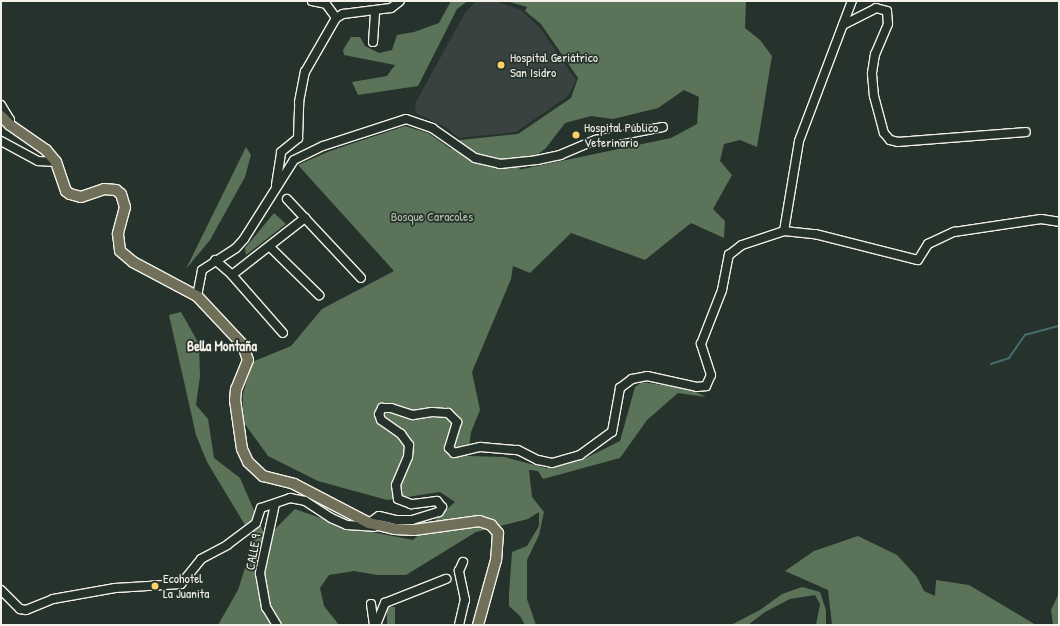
<!DOCTYPE html>
<meta charset="utf-8">
<style>
body{margin:0}
#map{position:relative;width:1060px;height:626px;overflow:hidden;background:#26332d;font-family:"Patrick Hand",sans-serif}
div>[style]{position:absolute}
[style*='--x']{left:calc(var(--x)*1px);top:calc(var(--y)*1px);width:calc(var(--w)*1px);rotate:calc(var(--a)*1deg)}
.built>*{inset:0;background:#3a4241}
.green>*{inset:0;background:#5b7358;transform-origin:0 0}
.stream>*{height:1.5px;margin:-0.75px;padding:0 0.75px;transform-origin:0.75px;border-radius:0.75px;background:#486c6e}
.roads{filter:drop-shadow(1px 0 #f4f1e8) drop-shadow(-1px 0 #f4f1e8) drop-shadow(0 1px #f4f1e8) drop-shadow(0 -1px #f4f1e8)}
.minor>*{height:8px;margin:-4px;padding:0 4px;transform-origin:4px;border-radius:4px;background:#26332d}
.major>*{height:10px;margin:-5px;padding:0 5px;transform-origin:5px;border-radius:5px;background:#706f59}
.dots>*{width:11px;height:11px;translate:-50% -50%;box-sizing:border-box;border:2px solid #26332d;border-radius:50%}
span{translate:-50% -50%;white-space:nowrap;text-align:center;line-height:1.15;-webkit-text-stroke:3.5px #26332d;paint-order:stroke}
.poi-label{font-size:13px;color:#f4f1e8}
.left{translate:0 -50%;text-align:left}
.park-label{font-size:13px;color:#b7bfae}
.street-label{font-size:13px;color:#f4f1e8}
.neighbourhood-label{font-size:14px;color:#f4f1e8;font-weight:700}
.frame{position:absolute;inset:0;border:2px solid #f4f1e8;pointer-events:none}
</style>
<div id="map">
<div class="built">
<div style="clip-path:polygon(476px 1px,499px 2px,521px 10px,540px 28px,576px 80px,568px 96px,516px 132px,459px 138px,447px 128px,416px 113px,415px 104px,465px 13px)"></div>
</div>
<div class="green">
<div style="clip-path:polygon(451px 1px,468px 1px,457px 9px,418px 86px,358px 95px,352px 82px,387px 76px,395px 65px,344px 55px,343px 50px,351px 37px,360px 37px,365px 46px,379px 53px,392px 50px,397px 35px,414px 32px,439px 23px)"></div>
<div style="clip-path:polygon(evenodd,506px 1px,746px 1px,745px 28px,760px 40px,772px 56px,757px 147px,740px 140px,724px 144px,720px 161px,732px 175px,713px 209px,725px 221px,724px 238px,691px 223px,645px 260px,571px 233px,530px 273px,513px 266px,511px 279px,472px 372px,480px 410px,471px 432px,468px 456px,504px 457px,546px 468px,584px 459px,620px 441px,635px 387px,642px 382px,690px 389px,706px 397px,678px 393px,647px 420px,620px 458px,543px 479px,538px 471px,529px 470px,532px 497px,544px 512px,539px 535px,527px 560px,527px 599px,536px 625px,525px 625px,520px 616px,509px 606px,509px 594px,512px 552px,527px 546px,539px 526px,539px 512px,528px 519px,476px 532px,406px 575px,377px 575px,354px 571px,329px 575px,320px 588px,324px 606px,339px 625px,218px 625px,238px 590px,254px 540px,207px 462px,196px 435px,169px 315px,181px 312px,199px 344px,200px 376px,196px 405px,208px 419px,214px 458px,240px 478px,266px 538px,295px 509px,346px 527px,413px 540px,455px 502px,440px 492px,387px 500px,318px 481px,268px 456px,242px 420px,243px 394px,252px 362px,291px 346px,322px 309px,394px 271px,298px 165px,330px 151px,405px 126px,428px 133px,451px 149px,460px 140px,518px 134px,571px 98px,578px 78px,541px 24px,525px 11px,527px 7px,506px 1px,684px 90px,699px 97px,697px 124px,671px 138px,518px 170px,546px 148px,565px 123px,591px 116px,613px 119px,658px 108px,684px 90px)"></div>
<div style="clip-path:polygon(246px 147px,251px 155px,245px 177px,210px 240px,186px 269px)"></div>
<div style="clip-path:polygon(274px 213px,286px 224px,246px 255px,245px 248px)"></div>
<div style="clip-path:polygon(858px 536px,897px 555px,917px 577px,924px 591px,935px 596px,936px 580px,969px 585px,1036px 625px,832px 625px,828px 590px,785px 571px,814px 551px)"></div>
<div style="clip-path:polygon(802px 587px,820px 592px,826px 610px,826px 625px,816px 625px,820px 604px,815px 595px,790px 599px,765px 612px,748px 625px,731px 625px,760px 610px,782px 594px)"></div>
<div style="clip-path:polygon(1059px 593px,1059px 625px,1053px 625px,1051px 610px)"></div>
<div style="left:387px;top:607px;width:8px;height:17px"></div>
</div>
<div class="stream">
<div style="--x:991;--y:364;--w:19;--a:-18"></div>
<div style="--x:1009;--y:358;--w:28;--a:-55"></div>
<div style="--x:1025;--y:335;--w:35;--a:-15"></div>
</div>
<div class="roads">
<div class="minor">
<div style="--x:312;--y:1;--w:14;--a:12"></div>
<div style="--x:326;--y:4;--w:17;--a:54"></div>
<div style="--x:843;--y:25;--w:37;--a:-27"></div>
<div style="--x:876;--y:8;--w:11;--a:15"></div>
<div style="--x:887;--y:11;--w:13;--a:86"></div>
<div style="--x:888;--y:24;--w:33;--a:113"></div>
<div style="--x:875;--y:54;--w:20;--a:99"></div>
<div style="--x:872;--y:74;--w:22;--a:85"></div>
<div style="--x:874;--y:96;--w:38;--a:75"></div>
<div style="--x:884;--y:133;--w:9;--a:49"></div>
<div style="--x:890;--y:140;--w:8;--a:14"></div>
<div style="--x:898;--y:142;--w:128;--a:-4.5"></div>
<div style="--x:373;--y:42;--w:31;--a:-86"></div>
<div style="--x:1;--y:105;--w:17;--a:59"></div>
<div style="--x:10;--y:120;--w:4;--a:90"></div>
<div style="--x:1;--y:141;--w:42;--a:28.4"></div>
<div style="--x:38;--y:161;--w:18;--a:3"></div>
<div style="--x:276;--y:185;--w:33;--a:-81"></div>
<div style="--x:281;--y:152;--w:22;--a:-39"></div>
<div style="--x:298;--y:138;--w:36;--a:-88"></div>
<div style="--x:299;--y:102;--w:31;--a:-79"></div>
<div style="--x:305;--y:72;--w:62;--a:-60.1"></div>
<div style="--x:336;--y:18;--w:8;--a:-30"></div>
<div style="--x:343;--y:14;--w:48;--a:-7.1"></div>
<div style="--x:391;--y:8;--w:11;--a:-38"></div>
<div style="--x:287;--y:199;--w:108;--a:46.9"></div>
<div style="--x:784;--y:231;--w:91;--a:-80.5"></div>
<div style="--x:799;--y:141;--w:150;--a:-69.3"></div>
<div style="--x:270;--y:247;--w:69;--a:44.4"></div>
<div style="--x:215;--y:260;--w:23;--a:41"></div>
<div style="--x:232;--y:275;--w:77;--a:48.7"></div>
<div style="--x:232;--y:275;--w:93;--a:-38"></div>
<div style="--x:197;--y:296;--w:26;--a:-79"></div>
<div style="--x:202;--y:270;--w:40;--a:-32.9"></div>
<div style="--x:236;--y:248;--w:12;--a:-48"></div>
<div style="--x:244;--y:239;--w:93;--a:-57.7"></div>
<div style="--x:294;--y:160;--w:32;--a:-26"></div>
<div style="--x:323;--y:146;--w:87;--a:-18"></div>
<div style="--x:406;--y:119;--w:28;--a:19"></div>
<div style="--x:432;--y:128;--w:52;--a:34.9"></div>
<div style="--x:475;--y:158;--w:26;--a:13"></div>
<div style="--x:500;--y:164;--w:37;--a:-6"></div>
<div style="--x:537;--y:160;--w:24;--a:-12"></div>
<div style="--x:560;--y:155;--w:39;--a:-23"></div>
<div style="--x:596;--y:140;--w:68;--a:-11"></div>
<div style="--x:275;--y:504;--w:71;--a:102.3"></div>
<div style="--x:260;--y:573;--w:35;--a:80"></div>
<div style="--x:266;--y:607;--w:21;--a:59"></div>
<div style="--x:369;--y:523;--w:12;--a:-35"></div>
<div style="--x:379;--y:516;--w:17;--a:13"></div>
<div style="--x:396;--y:520;--w:16;--a:0"></div>
<div style="--x:412;--y:520;--w:28;--a:-17"></div>
<div style="--x:439;--y:512;--w:6;--a:-59"></div>
<div style="--x:442;--y:507;--w:8;--a:-130"></div>
<div style="--x:437;--y:501;--w:26;--a:173"></div>
<div style="--x:411;--y:504;--w:14;--a:-159"></div>
<div style="--x:398;--y:499;--w:14;--a:-98"></div>
<div style="--x:396;--y:485;--w:30;--a:-67"></div>
<div style="--x:408;--y:457;--w:12;--a:-85"></div>
<div style="--x:409;--y:445;--w:14;--a:-126"></div>
<div style="--x:401;--y:434;--w:24;--a:-145"></div>
<div style="--x:381;--y:420;--w:6;--a:-108"></div>
<div style="--x:379;--y:414;--w:7;--a:-63"></div>
<div style="--x:382;--y:408;--w:9;--a:0"></div>
<div style="--x:391;--y:408;--w:23;--a:18"></div>
<div style="--x:413;--y:415;--w:19;--a:-9"></div>
<div style="--x:432;--y:412;--w:16;--a:4"></div>
<div style="--x:448;--y:413;--w:13;--a:45"></div>
<div style="--x:457;--y:422;--w:27;--a:107"></div>
<div style="--x:449;--y:448;--w:7;--a:45"></div>
<div style="--x:454;--y:453;--w:27;--a:-13"></div>
<div style="--x:480;--y:447;--w:38;--a:5"></div>
<div style="--x:518;--y:450;--w:22;--a:27"></div>
<div style="--x:538;--y:460;--w:14;--a:12"></div>
<div style="--x:552;--y:463;--w:29;--a:-16"></div>
<div style="--x:580;--y:455;--w:39;--a:-36"></div>
<div style="--x:612;--y:432;--w:45;--a:-79.7"></div>
<div style="--x:620;--y:388;--w:15;--a:-37"></div>
<div style="--x:632;--y:379;--w:15;--a:-11"></div>
<div style="--x:647;--y:376;--w:51;--a:12.4"></div>
<div style="--x:697;--y:387;--w:9;--a:-6"></div>
<div style="--x:706;--y:386;--w:12;--a:-66"></div>
<div style="--x:711;--y:375;--w:33;--a:-108"></div>
<div style="--x:701;--y:344;--w:58;--a:-68.7"></div>
<div style="--x:722;--y:290;--w:36;--a:-79"></div>
<div style="--x:729;--y:255;--w:16;--a:-38"></div>
<div style="--x:742;--y:245;--w:44;--a:-18.4"></div>
<div style="--x:784;--y:231;--w:31;--a:6"></div>
<div style="--x:815;--y:234;--w:106;--a:14.2"></div>
<div style="--x:918;--y:260;--w:19;--a:-58"></div>
<div style="--x:928;--y:244;--w:29;--a:-25"></div>
<div style="--x:954;--y:232;--w:88;--a:-8.5"></div>
<div style="--x:1041;--y:219;--w:18;--a:9"></div>
<div style="--x:1;--y:590;--w:27;--a:45"></div>
<div style="--x:20;--y:609;--w:6;--a:9"></div>
<div style="--x:26;--y:610;--w:29;--a:-22"></div>
<div style="--x:53;--y:599;--w:63;--a:-10.1"></div>
<div style="--x:115;--y:588;--w:66;--a:-3.5"></div>
<div style="--x:181;--y:584;--w:32;--a:-51"></div>
<div style="--x:201;--y:559;--w:30;--a:-28"></div>
<div style="--x:227;--y:545;--w:36;--a:-37"></div>
<div style="--x:256;--y:523;--w:16;--a:-72"></div>
<div style="--x:261;--y:508;--w:31;--a:-19"></div>
<div style="--x:290;--y:498;--w:15;--a:11"></div>
<div style="--x:305;--y:501;--w:31;--a:33"></div>
<div style="--x:331;--y:518;--w:17;--a:24"></div>
<div style="--x:347;--y:525;--w:27;--a:4"></div>
<div style="--x:371;--y:604;--w:21;--a:82"></div>
<div style="--x:376;--y:625;--w:24;--a:-68"></div>
<div style="--x:385;--y:603;--w:66;--a:-21.5"></div>
<div style="--x:459;--y:625;--w:26;--a:-77"></div>
<div style="--x:465;--y:600;--w:30;--a:-102"></div>
<div style="--x:459;--y:571;--w:10;--a:-66"></div>
</div>
<div class="major">
<div style="--x:1;--y:116;--w:13;--a:45"></div>
<div style="--x:10;--y:125;--w:44;--a:34.8"></div>
<div style="--x:46;--y:150;--w:16;--a:50"></div>
<div style="--x:56;--y:162;--w:31;--a:71"></div>
<div style="--x:66;--y:191;--w:5;--a:37"></div>
<div style="--x:70;--y:194;--w:11;--a:15"></div>
<div style="--x:81;--y:197;--w:24;--a:-19"></div>
<div style="--x:104;--y:189;--w:12;--a:5"></div>
<div style="--x:116;--y:190;--w:6;--a:39"></div>
<div style="--x:121;--y:194;--w:14;--a:73"></div>
<div style="--x:125;--y:207;--w:28;--a:105"></div>
<div style="--x:118;--y:234;--w:17;--a:83"></div>
<div style="--x:120;--y:251;--w:17;--a:40"></div>
<div style="--x:133;--y:262;--w:72;--a:28"></div>
<div style="--x:197;--y:296;--w:67;--a:46.8"></div>
<div style="--x:243;--y:345;--w:16;--a:72"></div>
<div style="--x:248;--y:360;--w:31;--a:112"></div>
<div style="--x:236;--y:389;--w:11;--a:95"></div>
<div style="--x:235;--y:400;--w:49;--a:81.9"></div>
<div style="--x:242;--y:449;--w:14;--a:65"></div>
<div style="--x:248;--y:462;--w:21;--a:43"></div>
<div style="--x:263;--y:476;--w:32;--a:14"></div>
<div style="--x:294;--y:484;--w:85;--a:27.5"></div>
<div style="--x:369;--y:523;--w:27;--a:13"></div>
<div style="--x:395;--y:529;--w:19;--a:3"></div>
<div style="--x:414;--y:530;--w:66;--a:-7.9"></div>
<div style="--x:479;--y:521;--w:13;--a:18"></div>
<div style="--x:491;--y:525;--w:11;--a:49"></div>
<div style="--x:498;--y:533;--w:27;--a:94"></div>
<div style="--x:496;--y:560;--w:67;--a:105.5"></div>
</div>
</div>
<div class="dots">
<div style="left:501px;top:65px;background:#ffd166"></div>
<div style="left:576px;top:135px;background:#ffd166"></div>
<div style="left:155px;top:586px;background:#ffd166"></div>
</div>
<div class="poi-label">
<span class="left" style="left:510px;top:65px">Hospital Geriátrico<br>San Isidro</span>
<span class="left" style="left:584px;top:135px">Hospital Público<br>Veterinario</span>
<span class="left" style="left:163px;top:586px">Ecohotel<br>La Juanita</span>
</div>
<div class="park-label">
<span style="left:432px;top:216px">Bosque Caracoles</span>
</div>
<div class="street-label">
<span style="left:253px;top:552px;rotate:-80deg">CALLE 9</span>
</div>
<div class="neighbourhood-label">
<span style="left:222px;top:346px">Bella Montaña</span>
</div>
<div class="frame"></div>
</div>
